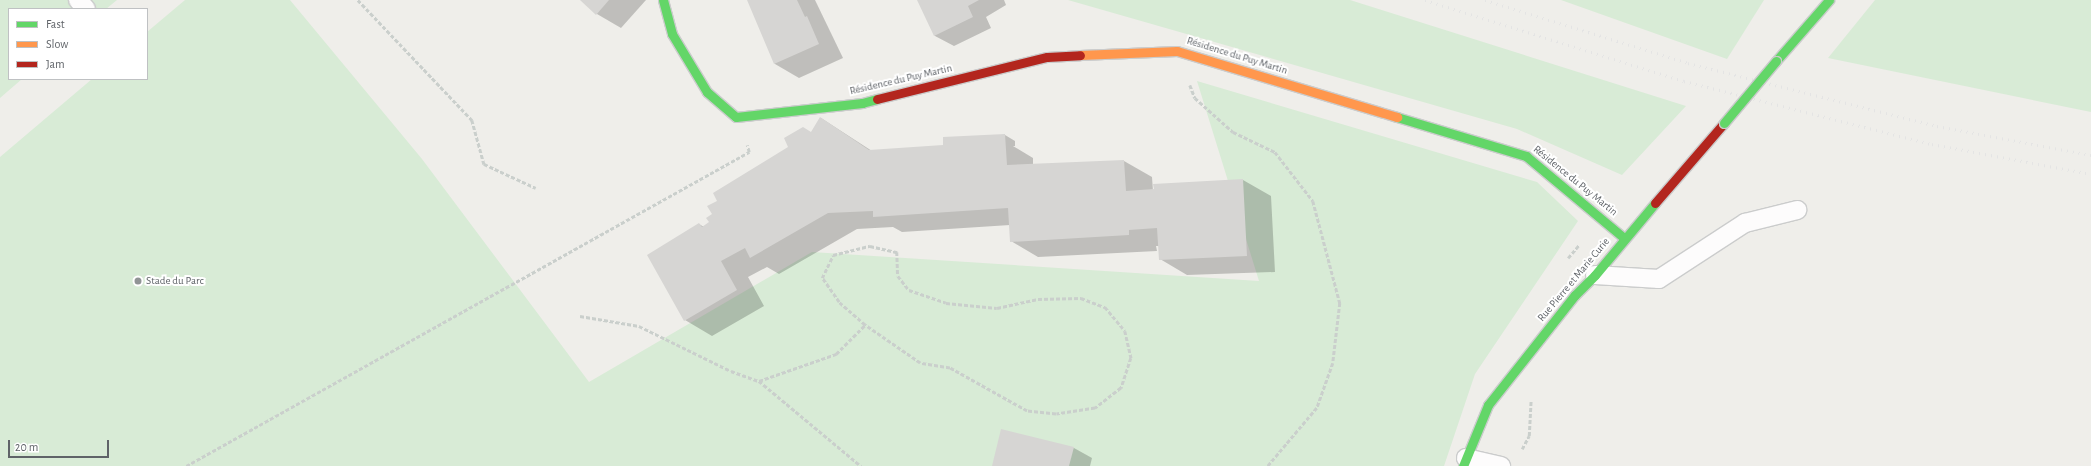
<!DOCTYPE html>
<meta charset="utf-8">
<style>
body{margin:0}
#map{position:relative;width:2091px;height:466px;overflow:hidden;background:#efeeea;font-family:"Alegreya Sans",sans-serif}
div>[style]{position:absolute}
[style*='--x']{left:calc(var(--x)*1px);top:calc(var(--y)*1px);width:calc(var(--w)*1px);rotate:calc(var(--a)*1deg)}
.green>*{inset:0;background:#d8ebd6}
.shadow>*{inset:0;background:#0003}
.building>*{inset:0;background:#d6d5d3}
.path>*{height:2.5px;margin-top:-1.25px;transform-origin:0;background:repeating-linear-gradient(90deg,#cacfcc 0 4px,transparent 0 6px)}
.roads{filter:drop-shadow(1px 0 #cbcccc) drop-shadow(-1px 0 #cbcccc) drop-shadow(0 1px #cbcccc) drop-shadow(0 -1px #cbcccc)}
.lane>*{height:18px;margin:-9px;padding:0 9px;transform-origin:9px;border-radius:9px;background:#fdfcfc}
.fast>*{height:9px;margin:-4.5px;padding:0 4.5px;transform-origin:4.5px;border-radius:4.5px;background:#63d668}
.slow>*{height:9px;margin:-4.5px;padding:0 4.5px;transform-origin:4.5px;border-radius:4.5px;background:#ff974d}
.jam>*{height:9px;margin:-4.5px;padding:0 4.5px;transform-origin:4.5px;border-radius:4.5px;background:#b3261e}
.rail>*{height:3px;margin-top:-1.5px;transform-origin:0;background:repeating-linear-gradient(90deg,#e4e4e4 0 1px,transparent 0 6px)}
.bridges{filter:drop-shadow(1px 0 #cacacb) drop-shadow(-1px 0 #cacacb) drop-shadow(0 1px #cacacb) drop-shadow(0 -1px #cacacb)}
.fast-bridge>*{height:9px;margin:-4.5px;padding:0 4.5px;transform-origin:4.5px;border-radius:4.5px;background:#63d668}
.dots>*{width:11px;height:11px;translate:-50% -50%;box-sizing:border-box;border:2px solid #fff;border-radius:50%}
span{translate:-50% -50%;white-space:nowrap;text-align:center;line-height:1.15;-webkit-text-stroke:4px #fff;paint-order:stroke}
.street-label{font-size:11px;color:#5f6368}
.poi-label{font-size:11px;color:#5f6368}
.left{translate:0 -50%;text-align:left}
.legend{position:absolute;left:8px;top:8px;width:140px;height:72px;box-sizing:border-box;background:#fff;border:1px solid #bfc1c3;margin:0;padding:5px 7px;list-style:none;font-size:12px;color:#5f6368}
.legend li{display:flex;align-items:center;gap:8px;height:20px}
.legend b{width:20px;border:1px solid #bfc1c3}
.scale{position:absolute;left:8px;top:440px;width:101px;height:18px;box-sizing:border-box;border:2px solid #5f6368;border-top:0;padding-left:5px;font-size:12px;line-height:14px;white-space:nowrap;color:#5f6368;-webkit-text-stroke:3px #fff;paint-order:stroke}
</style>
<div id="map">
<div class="green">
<div style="clip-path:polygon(0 0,117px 0,106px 9px,9px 9px,9px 79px,22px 79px,0 98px)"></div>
<div style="clip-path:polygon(185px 0,290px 0,422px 159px,589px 382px,812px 252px,1259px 281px,1197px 81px,1537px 182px,1578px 221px,1475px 374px,1444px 466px,0 466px,0 157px,92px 79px,147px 79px,147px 32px)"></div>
<div style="clip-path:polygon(1068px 0,1350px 0,1686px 106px,1622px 175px,1517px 129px)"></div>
<div style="clip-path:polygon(1561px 0,1764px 0,1727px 59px)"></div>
<div style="clip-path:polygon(1875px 0,2091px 0,2091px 112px,1828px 58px)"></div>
</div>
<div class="shadow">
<div style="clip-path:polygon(582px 0,646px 0,621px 28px,597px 14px)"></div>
<div style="clip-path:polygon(748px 0,815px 0,843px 58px,799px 78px,775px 64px)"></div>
<div style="clip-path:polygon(918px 0,1004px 0,1006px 5px,986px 17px,991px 28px,954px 46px,935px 36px)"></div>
<div style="clip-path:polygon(821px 118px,872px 151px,947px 146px,1005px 135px,1015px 141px,1015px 146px,1013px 146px,1033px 158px,1033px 165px,1124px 161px,1152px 177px,1153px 191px,1243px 180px,1271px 196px,1275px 272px,1187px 275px,1160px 259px,1159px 246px,1156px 246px,1157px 251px,1038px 257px,1011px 241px,1010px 225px,902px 232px,893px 227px,857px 229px,779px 274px,767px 267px,748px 277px,764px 306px,712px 336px,685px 320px,699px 224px,704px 227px,710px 222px,718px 201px,811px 133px)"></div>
<div style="clip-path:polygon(1074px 448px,1092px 458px,1090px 466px,993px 466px)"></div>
</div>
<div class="building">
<div style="clip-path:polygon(580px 0,609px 0,596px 15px)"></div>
<div style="clip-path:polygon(747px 0,797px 0,805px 17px,807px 16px,819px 44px,774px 64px)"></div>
<div style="clip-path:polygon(917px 0,979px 0,968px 6px,973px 17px,934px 36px)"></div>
<div style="clip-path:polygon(820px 117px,869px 150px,943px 145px,943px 137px,1005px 134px,1007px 165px,1124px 160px,1126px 191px,1154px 189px,1153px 184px,1243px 179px,1247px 256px,1159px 260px,1157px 228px,1129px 230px,1129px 235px,1010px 242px,1008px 208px,873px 217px,873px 211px,828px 213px,750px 258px,745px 248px,721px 261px,737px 290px,684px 321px,647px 255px,699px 223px,702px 227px,709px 222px,706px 218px,712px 214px,707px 206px,717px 201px,713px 193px,788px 147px,784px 138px,803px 127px,811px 132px)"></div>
<div style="clip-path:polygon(1001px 429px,1074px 447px,1069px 466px,992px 466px)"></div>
</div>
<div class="path">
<div style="--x:358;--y:0;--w:166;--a:46.5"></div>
<div style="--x:472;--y:120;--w:46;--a:74.7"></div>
<div style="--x:484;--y:164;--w:57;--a:24.8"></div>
<div style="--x:1190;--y:85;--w:14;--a:69"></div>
<div style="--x:1195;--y:98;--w:51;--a:41.8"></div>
<div style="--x:1233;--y:132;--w:47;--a:25.5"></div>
<div style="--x:1275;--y:152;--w:62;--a:52.2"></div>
<div style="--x:1313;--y:201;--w:106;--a:75.2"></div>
<div style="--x:1340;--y:303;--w:60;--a:96.7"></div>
<div style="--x:1333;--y:363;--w:48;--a:109.6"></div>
<div style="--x:1317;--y:408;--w:76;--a:130.2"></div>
<div style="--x:870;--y:246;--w:28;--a:13"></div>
<div style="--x:897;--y:252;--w:24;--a:88"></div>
<div style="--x:898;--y:276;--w:18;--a:52"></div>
<div style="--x:909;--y:290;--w:39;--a:19"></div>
<div style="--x:946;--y:303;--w:51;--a:5.6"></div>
<div style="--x:997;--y:308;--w:42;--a:-12.4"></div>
<div style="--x:1038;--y:299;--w:43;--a:-1.3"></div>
<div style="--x:1081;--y:298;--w:26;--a:21"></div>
<div style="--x:1105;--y:307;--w:31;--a:50"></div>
<div style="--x:1125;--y:331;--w:28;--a:77"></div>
<div style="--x:1131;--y:358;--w:32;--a:108"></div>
<div style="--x:1121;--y:388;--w:33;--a:142"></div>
<div style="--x:1095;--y:408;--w:39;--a:171"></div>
<div style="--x:1056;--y:414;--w:29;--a:-174"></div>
<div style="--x:1027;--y:411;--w:88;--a:-150.8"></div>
<div style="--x:950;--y:368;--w:30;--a:-171"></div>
<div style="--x:920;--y:363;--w:67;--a:-145.4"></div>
<div style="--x:865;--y:325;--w:35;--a:-139"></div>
<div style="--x:839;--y:302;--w:29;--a:-125"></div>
<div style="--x:822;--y:278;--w:25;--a:-64"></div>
<div style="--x:833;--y:255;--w:38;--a:-14"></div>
<div style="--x:1568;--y:258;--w:17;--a:-50"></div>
<div style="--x:580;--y:316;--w:60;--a:9.6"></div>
<div style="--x:639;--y:326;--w:102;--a:26.1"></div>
<div style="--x:731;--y:371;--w:30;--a:20"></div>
<div style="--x:759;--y:381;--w:82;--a:-19.3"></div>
<div style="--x:836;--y:354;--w:41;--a:-45"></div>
<div style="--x:759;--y:381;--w:133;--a:39.8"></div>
<div style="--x:1522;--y:449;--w:15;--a:-62"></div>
<div style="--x:1529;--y:436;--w:36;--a:-87"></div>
<div style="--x:186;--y:466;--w:645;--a:-29.15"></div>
<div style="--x:749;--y:152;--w:7;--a:-106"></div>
</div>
<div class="roads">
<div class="lane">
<div style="--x:78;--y:0;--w:12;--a:48"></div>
<div style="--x:1595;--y:275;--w:64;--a:3.6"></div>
<div style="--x:1659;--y:279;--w:103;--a:-33.1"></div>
<div style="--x:1745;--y:223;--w:54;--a:-14"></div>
<div style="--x:1466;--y:458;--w:36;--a:13"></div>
</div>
<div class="fast">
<div style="--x:663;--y:0;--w:35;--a:75"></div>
<div style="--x:672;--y:34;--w:68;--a:58.9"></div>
<div style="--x:707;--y:92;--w:38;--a:41"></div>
<div style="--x:736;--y:117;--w:127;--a:-6.3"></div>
<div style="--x:862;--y:103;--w:16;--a:-15"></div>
<div style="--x:1776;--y:61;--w:81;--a:-49"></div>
<div style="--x:1397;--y:117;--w:135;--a:16.8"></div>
<div style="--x:1526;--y:156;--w:128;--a:39.9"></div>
<div style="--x:1463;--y:466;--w:66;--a:-67.7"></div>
<div style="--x:1488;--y:405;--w:140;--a:-51.7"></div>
<div style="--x:1575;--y:295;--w:28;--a:-45"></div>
<div style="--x:1595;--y:275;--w:94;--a:-50.2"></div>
</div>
<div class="slow">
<div style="--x:1080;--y:55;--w:97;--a:-2.4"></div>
<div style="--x:1177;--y:51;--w:230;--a:16.7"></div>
</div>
<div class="jam">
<div style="--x:877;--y:99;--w:175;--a:-13.9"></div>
<div style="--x:1047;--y:57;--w:33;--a:-3"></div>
<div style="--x:1655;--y:203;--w:106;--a:-49.2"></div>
</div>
</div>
<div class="rail">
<div style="--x:1425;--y:0;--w:271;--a:17.4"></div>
<div style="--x:1684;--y:81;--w:256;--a:14.3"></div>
<div style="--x:1932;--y:144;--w:162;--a:10.7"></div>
<div style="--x:1485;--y:0;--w:213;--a:17.2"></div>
<div style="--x:1688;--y:63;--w:257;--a:14.2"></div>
<div style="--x:1937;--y:126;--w:157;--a:10.7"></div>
</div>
<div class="bridges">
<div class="fast-bridge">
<div style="--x:1724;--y:123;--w:81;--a:-50"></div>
</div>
</div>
<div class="dots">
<div style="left:138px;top:281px;background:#919496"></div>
</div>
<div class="street-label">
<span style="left:1237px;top:56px;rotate:17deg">Résidence du Puy Martin</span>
<span style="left:901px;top:80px;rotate:-13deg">Résidence du Puy Martin</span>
<span style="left:1575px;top:181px;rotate:39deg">Résidence du Puy Martin</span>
<span style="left:1574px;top:280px;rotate:-50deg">Rue Pierre et Marie Curie</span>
</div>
<div class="poi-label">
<span class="left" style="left:146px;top:281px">Stade du Parc</span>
</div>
<ul class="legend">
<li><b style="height:5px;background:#63d668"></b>Fast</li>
<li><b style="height:5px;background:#ff974d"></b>Slow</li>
<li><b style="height:5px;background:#b3261e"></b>Jam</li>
</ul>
<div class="scale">20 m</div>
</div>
